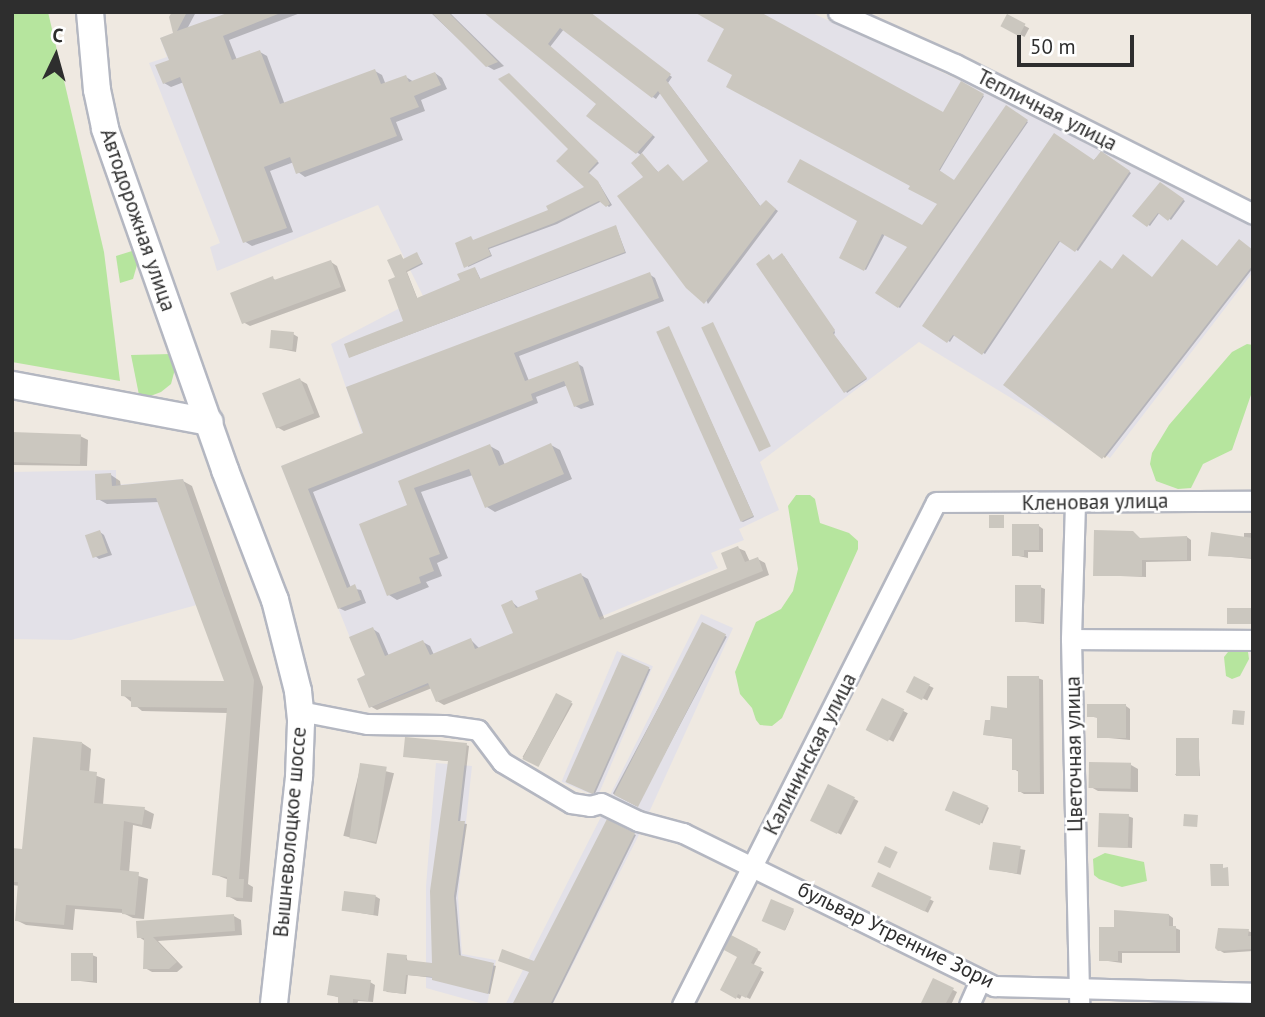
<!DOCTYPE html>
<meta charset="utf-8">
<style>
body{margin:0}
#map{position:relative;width:1265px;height:1017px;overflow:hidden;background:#efe9e1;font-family:"PT Sans",sans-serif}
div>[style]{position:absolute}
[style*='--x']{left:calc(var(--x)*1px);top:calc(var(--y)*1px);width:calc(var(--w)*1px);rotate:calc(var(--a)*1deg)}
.industrial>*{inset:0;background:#e3e1e8;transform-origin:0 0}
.green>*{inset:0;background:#b6e59e}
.shadow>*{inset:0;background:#0003;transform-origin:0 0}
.building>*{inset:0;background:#cbc7bf;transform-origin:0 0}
.roads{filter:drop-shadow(2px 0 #b4b7c1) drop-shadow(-2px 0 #b4b7c1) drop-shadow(0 2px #b4b7c1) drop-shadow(0 -2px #b4b7c1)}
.street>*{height:19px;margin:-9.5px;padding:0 9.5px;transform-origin:9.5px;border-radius:9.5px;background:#fff}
.secondary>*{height:26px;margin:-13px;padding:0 13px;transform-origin:13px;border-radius:13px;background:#fff}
span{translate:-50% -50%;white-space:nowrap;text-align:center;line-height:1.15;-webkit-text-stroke:5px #fff;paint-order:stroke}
.street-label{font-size:21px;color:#2e2e2e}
.frame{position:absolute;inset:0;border:14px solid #2e2e2e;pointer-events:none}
.north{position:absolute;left:21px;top:21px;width:70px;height:70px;-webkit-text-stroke:5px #fff;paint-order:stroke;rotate:5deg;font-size:19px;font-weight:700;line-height:28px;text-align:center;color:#2e2e2e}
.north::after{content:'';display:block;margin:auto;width:24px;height:32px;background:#2e2e2e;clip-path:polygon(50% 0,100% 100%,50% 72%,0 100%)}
.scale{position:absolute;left:1017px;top:35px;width:117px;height:32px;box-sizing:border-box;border:4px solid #2e2e2e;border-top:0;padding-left:9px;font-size:21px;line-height:24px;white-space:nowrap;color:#2e2e2e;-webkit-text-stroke:5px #fff;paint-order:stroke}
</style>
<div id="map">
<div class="industrial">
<div style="clip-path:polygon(172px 12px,810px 12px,961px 81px,1253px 225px,1253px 272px,1110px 458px,919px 342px,760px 462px,779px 510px,739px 529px,744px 540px,711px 553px,718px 568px,547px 639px,369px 708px,357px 679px,365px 675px,281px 466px,362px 434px,331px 344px,423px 296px,378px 205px,217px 271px,210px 247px,220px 243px,149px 63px,167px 57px,160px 38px,173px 33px)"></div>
<div style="clip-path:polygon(116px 470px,116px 485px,183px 479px,225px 597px,71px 640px,12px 639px,12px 472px)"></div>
<div style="clip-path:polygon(701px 614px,733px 628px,646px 819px,607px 801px)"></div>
<div style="left:617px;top:651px;width:39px;height:142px;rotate:23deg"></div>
<div style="clip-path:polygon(436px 763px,472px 766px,458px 896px,462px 954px,496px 960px,487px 1005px,426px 988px,426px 886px)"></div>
<div style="left:605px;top:809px;width:42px;height:220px;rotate:27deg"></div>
</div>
<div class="green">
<div style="clip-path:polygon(12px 12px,48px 12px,104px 252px,120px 381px,12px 362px)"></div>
<div style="clip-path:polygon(132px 251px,137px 265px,133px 279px,120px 283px,116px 256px)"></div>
<div style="clip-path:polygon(1247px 344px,1253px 345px,1253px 389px,1232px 450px,1203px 464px,1191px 488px,1178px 489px,1156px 481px,1150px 464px,1152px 453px,1169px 425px,1232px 352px)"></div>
<div style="clip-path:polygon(171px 354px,175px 369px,171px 384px,161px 392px,140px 400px,131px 355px)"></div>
<div style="clip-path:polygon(796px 495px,810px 495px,815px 499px,820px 523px,849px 533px,858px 541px,858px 549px,782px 718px,772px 726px,760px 725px,756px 720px,752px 708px,740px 694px,735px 672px,756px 622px,781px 609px,793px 591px,798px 569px,788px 506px)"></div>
<div style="clip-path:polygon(1235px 650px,1248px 652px,1249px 659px,1240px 676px,1232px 679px,1226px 676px,1224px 657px,1228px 652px)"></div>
<div style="clip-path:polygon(1105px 853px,1144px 862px,1147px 881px,1122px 887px,1099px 879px,1094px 875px,1093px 859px)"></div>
</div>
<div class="shadow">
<div style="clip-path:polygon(174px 12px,196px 12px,187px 29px,236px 12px,303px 12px,229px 40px,237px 60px,260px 52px,267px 56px,285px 105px,375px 71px,382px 75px,386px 85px,406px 77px,414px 82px,435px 73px,442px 78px,447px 89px,421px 100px,425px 111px,396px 122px,403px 140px,305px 177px,298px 172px,294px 162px,270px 171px,293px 232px,252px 246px,244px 241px,184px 82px,171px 87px,164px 83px,175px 34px)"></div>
<div style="clip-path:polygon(430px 12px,449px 12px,504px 66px,494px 70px,487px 66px)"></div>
<div style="clip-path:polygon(evenodd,485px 12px,588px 12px,672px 77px,668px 83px,761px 207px,769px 204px,778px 211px,708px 304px,645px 177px,642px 156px,589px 116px,599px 104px,485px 12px,564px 29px,653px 97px,656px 99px,661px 92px,711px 161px,684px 183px,668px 166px,659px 173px,641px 154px,655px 137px,550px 47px,564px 29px)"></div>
<div style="left:1008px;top:17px;width:24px;height:10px;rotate:28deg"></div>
<div style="clip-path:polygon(511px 76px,599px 163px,588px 174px,600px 185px,612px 205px,609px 207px,602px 201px,557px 224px,489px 249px,492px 256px,468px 267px,471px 238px,474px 242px,550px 211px,587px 188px,570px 149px)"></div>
<div style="clip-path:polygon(962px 83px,984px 96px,939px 172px,954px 182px,1006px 107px,1028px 122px,900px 308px,878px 292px,909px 247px,885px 234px,866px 270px,842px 258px,860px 220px,923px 227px,939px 204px,913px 186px,944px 114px)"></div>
<div style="clip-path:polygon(1101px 153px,1131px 173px,1078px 251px,1061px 240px,985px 354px,955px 334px,950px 342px,925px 325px)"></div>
<div style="clip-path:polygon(1161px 184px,1185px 201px,1171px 220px,1160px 212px,1150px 226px,1134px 215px)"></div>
<div style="clip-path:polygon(616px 227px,626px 253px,350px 357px,405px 322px,397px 278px,401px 256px,404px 260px,417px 254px,423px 264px,407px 272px,418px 300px,462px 281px,476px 270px,481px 280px)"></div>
<div style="clip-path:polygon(1253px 251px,1253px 268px,1105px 458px,1006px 385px,1112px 271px,1153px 279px,1218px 268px)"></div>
<div style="clip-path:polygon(784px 256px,835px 332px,834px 335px,867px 379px,847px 393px,774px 261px)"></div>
<div style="clip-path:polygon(331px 262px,337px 266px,346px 291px,250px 326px,243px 322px,272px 278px,277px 281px)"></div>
<div style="clip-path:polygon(649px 274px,655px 278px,664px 301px,519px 356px,529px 381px,577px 363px,583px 367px,594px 405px,581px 409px,575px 406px,568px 385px,536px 397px,538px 403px,313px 492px,351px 588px,361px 590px,366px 603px,345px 611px,339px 608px,283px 467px,365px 434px)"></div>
<div style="clip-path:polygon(669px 328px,754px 517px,743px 522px,741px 521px)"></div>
<div style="clip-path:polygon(293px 334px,298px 337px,296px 352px,271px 347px)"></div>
<div style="clip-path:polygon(300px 380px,307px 384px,320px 417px,284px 431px,277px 427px)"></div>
<div style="clip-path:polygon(12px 434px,80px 436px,88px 440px,87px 466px,12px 465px)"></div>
<div style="clip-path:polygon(551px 445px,560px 450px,572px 479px,495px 512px,487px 507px,473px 475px,421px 492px,448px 558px,437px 563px,442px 576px,426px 582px,429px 587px,397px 600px,389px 595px,409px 506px,400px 482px,490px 446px,499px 451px,505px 465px)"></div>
<div style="clip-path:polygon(111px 475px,120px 481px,121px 487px,183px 481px,192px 486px,263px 687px,248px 884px,253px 887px,252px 902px,237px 901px,228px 896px,229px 880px,214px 874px,228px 713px,142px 711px,123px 695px,226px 683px,159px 502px,107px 504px,98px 499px)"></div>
<div style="clip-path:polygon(1039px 526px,1043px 529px,1043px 552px,1028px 552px,1028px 558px,1014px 555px)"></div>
<div style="clip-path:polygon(100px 532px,104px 535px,112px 555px,99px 559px,95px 556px)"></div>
<div style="clip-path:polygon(1133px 533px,1142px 540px,1187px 537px,1191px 540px,1191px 561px,1146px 562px,1146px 577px,1095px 575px)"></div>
<div style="clip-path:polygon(1244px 533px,1253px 533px,1253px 559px,1210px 555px,1244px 538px)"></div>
<div style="clip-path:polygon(738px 548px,745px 551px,750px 562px,758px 559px,765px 563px,769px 575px,444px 705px,437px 701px,432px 688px,377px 710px,370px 706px,367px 676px,373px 629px,379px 633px,389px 656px,423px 642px,430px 646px,434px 655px,471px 640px,480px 649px,515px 634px,512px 602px,520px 609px,541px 600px,581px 575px,588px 579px,605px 620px,730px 570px)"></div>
<div style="clip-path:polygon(1040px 587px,1045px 589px,1044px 624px,1016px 621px)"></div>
<div style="left:703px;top:624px;width:27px;height:192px;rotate:28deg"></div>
<div style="left:623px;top:657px;width:30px;height:136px;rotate:24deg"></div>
<div style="left:914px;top:678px;width:22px;height:14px;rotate:27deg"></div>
<div style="clip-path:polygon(1038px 678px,1043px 680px,1044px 794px,1024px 794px,1019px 791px,1019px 772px,1014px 769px,1014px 739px,985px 735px,991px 722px,1009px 710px)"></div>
<div style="left:557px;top:695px;width:18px;height:71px;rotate:29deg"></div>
<div style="left:882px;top:700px;width:29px;height:32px;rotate:27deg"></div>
<div style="clip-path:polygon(1126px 706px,1130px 709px,1130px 740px,1098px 737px,1098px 718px,1089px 716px)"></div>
<div style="clip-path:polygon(1198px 739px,1200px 776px,1175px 775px)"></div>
<div style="clip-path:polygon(82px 743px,91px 749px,89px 773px,105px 779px,103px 805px,144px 809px,154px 814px,151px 829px,133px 825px,129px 873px,148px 879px,144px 919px,133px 918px,123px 913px,75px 909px,73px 930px,26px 925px,16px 920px,20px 886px,12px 885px,12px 849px,24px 851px)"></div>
<div style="clip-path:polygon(466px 745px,469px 746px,460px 823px,467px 824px,456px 898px,461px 957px,496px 966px,490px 994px,434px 978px,408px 975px,406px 994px,387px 992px,385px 990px,406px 956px,408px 962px,433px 964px,449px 761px,408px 757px)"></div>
<div style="left:361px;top:765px;width:34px;height:73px;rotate:14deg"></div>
<div style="clip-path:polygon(1131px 765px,1138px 769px,1138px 792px,1098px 791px,1091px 787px)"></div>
<div style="left:829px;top:786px;width:33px;height:38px;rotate:27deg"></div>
<div style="left:954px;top:793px;width:38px;height:17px;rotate:23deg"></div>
<div style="clip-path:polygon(1128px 816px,1133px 818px,1132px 848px,1100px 846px)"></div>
<div style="clip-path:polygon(607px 822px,636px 835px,552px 1005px,514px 1005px)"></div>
<div style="left:994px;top:844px;width:32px;height:25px;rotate:11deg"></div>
<div style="left:878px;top:874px;width:62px;height:13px;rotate:26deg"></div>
<div style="clip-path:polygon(375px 896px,380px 899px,378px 916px,343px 910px)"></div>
<div style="left:772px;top:901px;width:24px;height:21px;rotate:24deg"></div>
<div style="clip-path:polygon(1169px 915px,1173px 918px,1173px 927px,1180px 930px,1180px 953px,1122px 953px,1122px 963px,1101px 960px,1116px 929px)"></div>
<div style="clip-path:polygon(234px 916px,241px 920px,242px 935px,158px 941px,183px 967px,177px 972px,152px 972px,145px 968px,145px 941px,139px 937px)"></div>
<div style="clip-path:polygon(1248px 931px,1253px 933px,1253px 951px,1224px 953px,1219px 950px)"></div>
<div style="clip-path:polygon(732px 937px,761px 952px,753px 966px,764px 972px,750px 999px,742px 995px,740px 999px,722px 990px,740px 957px)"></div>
<div style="clip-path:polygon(92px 955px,97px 957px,97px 983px,72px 980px)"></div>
<div style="clip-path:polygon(934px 980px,957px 992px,951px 1005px,928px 1005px)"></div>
<div style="clip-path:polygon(370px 982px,375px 985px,373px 1002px,358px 1001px,357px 1005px,344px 1005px,340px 1002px,340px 998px,329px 994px)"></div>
</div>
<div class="building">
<div style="clip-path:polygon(172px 12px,187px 12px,177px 31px,230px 12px,283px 12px,223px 36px,232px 60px,260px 50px,280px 104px,375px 69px,381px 84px,406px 75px,409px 82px,435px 72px,441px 85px,414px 96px,419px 107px,390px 118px,397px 136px,296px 174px,290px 157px,264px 167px,287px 228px,243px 243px,180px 77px,163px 84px,155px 65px,169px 60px,160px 38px,173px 33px,169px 17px)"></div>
<div style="clip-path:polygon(431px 12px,448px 12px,498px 62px,486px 67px)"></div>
<div style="clip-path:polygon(483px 12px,590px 12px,671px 74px,666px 80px,760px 206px,766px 200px,776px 209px,704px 304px,686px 288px,617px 196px,643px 177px,631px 163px,642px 153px,658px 172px,668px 164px,683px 181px,708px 161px,658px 91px,652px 98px,560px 28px,548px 44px,653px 135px,636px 154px,586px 116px,596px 104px)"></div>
<div style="clip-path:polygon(694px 12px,760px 12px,943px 112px,961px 81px,984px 94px,939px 170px,954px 180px,1006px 105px,1028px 120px,898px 308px,875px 293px,907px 247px,882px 234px,864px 271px,839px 258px,857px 221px,787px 182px,800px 159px,922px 225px,937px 204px,908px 189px,910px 186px,726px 87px,732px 75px,707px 61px,724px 29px)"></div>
<div style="left:1007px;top:14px;width:21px;height:14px;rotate:28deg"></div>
<div style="clip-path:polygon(509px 73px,598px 161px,588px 172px,598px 181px,610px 204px,606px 207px,599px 201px,554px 223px,488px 248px,491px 255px,464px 268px,455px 243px,471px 236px,473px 240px,548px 210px,546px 206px,584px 187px,556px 161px,568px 149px,498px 79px)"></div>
<div style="clip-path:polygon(1054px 133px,1094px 160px,1101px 151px,1130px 171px,1075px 252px,1059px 241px,982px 355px,953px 335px,947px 343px,922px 326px)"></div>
<div style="clip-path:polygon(1160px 182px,1184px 199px,1168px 221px,1158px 213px,1147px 227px,1132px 216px)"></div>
<div style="clip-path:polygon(616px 225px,625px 252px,349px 358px,344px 344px,403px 321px,388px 280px,395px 277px,387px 260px,401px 254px,403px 259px,417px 252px,422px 263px,406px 271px,417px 298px,460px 280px,457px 274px,475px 267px,480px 279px)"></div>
<div style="clip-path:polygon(1182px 239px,1217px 266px,1239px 239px,1253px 250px,1253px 265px,1102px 459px,1003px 385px,1100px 260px,1112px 269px,1123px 254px,1152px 277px)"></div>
<div style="clip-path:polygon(782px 253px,835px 330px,833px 333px,867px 378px,844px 393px,756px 264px,769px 254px,773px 260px)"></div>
<div style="clip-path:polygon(331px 260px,341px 287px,242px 324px,230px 293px,273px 276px,274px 280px)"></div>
<div style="clip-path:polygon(650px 272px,659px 298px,514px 353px,525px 381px,578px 361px,589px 401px,574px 407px,564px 381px,531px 394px,533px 400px,308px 489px,347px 588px,355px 584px,361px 600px,338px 609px,281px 466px,363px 433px,346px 387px)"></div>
<div style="left:713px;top:322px;width:137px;height:13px;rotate:65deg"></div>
<div style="left:669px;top:326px;width:208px;height:14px;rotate:66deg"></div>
<div style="left:271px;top:330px;width:23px;height:18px;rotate:5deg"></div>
<div style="left:300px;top:378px;width:38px;height:41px;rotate:68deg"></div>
<div style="left:12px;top:432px;width:69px;height:30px;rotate:2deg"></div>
<div style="clip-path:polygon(551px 443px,564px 474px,485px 508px,469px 469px,414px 488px,440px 554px,429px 558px,434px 571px,419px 577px,421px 583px,387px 596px,359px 524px,407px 505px,398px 481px,490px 444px,499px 466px)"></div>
<div style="clip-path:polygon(111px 473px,112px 486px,183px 479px,254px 680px,239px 879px,244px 879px,243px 898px,226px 897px,227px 877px,212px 875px,227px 708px,131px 707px,131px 697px,121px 696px,121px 680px,224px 681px,156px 498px,96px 500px,95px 474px)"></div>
<div style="left:1004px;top:515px;width:13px;height:15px;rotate:90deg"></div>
<div style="clip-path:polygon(1012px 524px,1039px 524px,1039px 550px,1024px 550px,1024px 556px,1012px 556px)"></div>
<div style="left:100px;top:530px;width:24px;height:16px;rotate:71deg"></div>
<div style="clip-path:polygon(1094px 530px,1133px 531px,1140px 538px,1187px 536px,1187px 560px,1142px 560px,1142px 576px,1093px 576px)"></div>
<div style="clip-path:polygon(1211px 532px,1253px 538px,1253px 558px,1208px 556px)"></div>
<div style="clip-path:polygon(738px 546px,745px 562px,758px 557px,763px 571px,436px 702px,428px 683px,369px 708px,357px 679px,365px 675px,349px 637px,373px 627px,385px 656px,423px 640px,430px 655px,471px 638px,475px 649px,513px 633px,501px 605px,512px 600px,516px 608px,538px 599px,535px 591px,581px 573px,600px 620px,727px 569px,721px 553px)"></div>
<div style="left:1015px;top:585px;width:26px;height:37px"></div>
<div style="left:1227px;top:608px;width:26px;height:16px"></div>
<div style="left:702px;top:622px;width:27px;height:194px;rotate:27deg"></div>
<div style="left:622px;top:655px;width:30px;height:139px;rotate:24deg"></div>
<div style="left:914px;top:676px;width:18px;height:18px;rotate:27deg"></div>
<div style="clip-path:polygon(1007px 676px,1039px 676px,1040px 792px,1018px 792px,1018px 770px,1012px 770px,1012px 738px,983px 735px,985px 720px,990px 720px,991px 706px,1007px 708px)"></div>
<div style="left:556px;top:693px;width:18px;height:74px;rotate:27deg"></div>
<div style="left:882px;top:698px;width:25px;height:36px;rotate:27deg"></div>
<div style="clip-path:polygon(1087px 704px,1126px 704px,1126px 738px,1097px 738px,1097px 717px,1087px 717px)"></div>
<div style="left:1233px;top:710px;width:12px;height:14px;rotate:5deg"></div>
<div style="clip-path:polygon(33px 737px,82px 742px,80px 770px,97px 772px,94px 803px,145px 807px,142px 825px,124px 821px,120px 870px,139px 872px,135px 915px,122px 914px,122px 909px,66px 905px,64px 925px,15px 921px,18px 882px,12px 882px,12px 848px,22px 849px)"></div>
<div style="clip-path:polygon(405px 737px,467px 743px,458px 821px,465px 821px,454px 896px,459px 955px,494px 963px,488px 994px,432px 980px,432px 977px,406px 975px,404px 994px,383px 991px,387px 953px,407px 955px,406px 960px,432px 963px,430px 891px,448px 761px,403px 757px)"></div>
<div style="left:1176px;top:738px;width:23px;height:38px"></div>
<div style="left:1089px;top:762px;width:42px;height:26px;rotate:1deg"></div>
<div style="left:360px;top:763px;width:27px;height:76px;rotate:8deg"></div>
<div style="left:828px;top:784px;width:30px;height:41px;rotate:26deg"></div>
<div style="left:953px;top:791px;width:38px;height:21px;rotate:23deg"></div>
<div style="left:1099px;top:813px;width:30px;height:34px;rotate:2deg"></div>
<div style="left:1184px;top:814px;width:14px;height:12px;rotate:4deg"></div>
<div style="clip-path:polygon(607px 819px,635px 833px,550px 1005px,512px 1005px,529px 972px,498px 961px,502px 949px,534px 961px)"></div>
<div style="left:993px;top:842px;width:28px;height:28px;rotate:8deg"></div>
<div style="left:885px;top:846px;width:14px;height:18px;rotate:25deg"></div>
<div style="clip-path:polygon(1210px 864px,1223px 864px,1223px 868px,1228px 867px,1229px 886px,1211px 886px)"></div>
<div style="left:878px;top:872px;width:59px;height:16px;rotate:25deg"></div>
<div style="left:344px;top:891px;width:32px;height:20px;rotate:7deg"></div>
<div style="left:771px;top:899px;width:25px;height:24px;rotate:23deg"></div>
<div style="clip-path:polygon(1114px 910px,1169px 914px,1169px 926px,1176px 926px,1176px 951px,1118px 951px,1118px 961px,1099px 961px,1099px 927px,1114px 927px)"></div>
<div style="clip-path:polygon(234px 914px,235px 931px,153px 937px,177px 962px,169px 969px,143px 969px,144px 938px,137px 938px,136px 921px)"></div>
<div style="clip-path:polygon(1218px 928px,1249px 929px,1248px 936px,1252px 936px,1252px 949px,1218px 951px,1215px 948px)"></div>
<div style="clip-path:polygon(731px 935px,758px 949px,751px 963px,762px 968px,746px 998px,738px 994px,736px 999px,720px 990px,737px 957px,724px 950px)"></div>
<div style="left:71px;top:953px;width:22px;height:28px"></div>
<div style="clip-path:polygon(330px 975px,371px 980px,368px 1001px,353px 999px,353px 1005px,338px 1003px,338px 997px,327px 995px)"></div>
<div style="clip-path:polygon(933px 978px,954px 988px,945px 1005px,920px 1005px)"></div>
</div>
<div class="roads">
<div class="street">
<div style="--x:838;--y:12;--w:128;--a:24"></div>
<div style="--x:955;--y:64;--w:334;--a:26.7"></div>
<div style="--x:1075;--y:503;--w:136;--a:91.7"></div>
<div style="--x:1071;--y:639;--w:366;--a:88.7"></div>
<div style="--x:1071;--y:639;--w:182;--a:0.3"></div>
<div style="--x:300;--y:711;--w:68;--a:11"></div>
<div style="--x:367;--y:724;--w:77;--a:0.7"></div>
<div style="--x:444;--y:725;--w:34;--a:8"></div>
<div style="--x:478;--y:730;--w:40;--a:53"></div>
<div style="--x:502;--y:762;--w:80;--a:30.7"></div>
<div style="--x:571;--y:803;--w:19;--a:9"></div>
<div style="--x:590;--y:806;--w:11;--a:-15"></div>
<div style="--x:601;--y:803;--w:41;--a:25.9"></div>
<div style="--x:638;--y:821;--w:47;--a:14.9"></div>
<div style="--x:683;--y:833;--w:347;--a:26.2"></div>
<div style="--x:994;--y:986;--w:259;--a:1.5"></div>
<div style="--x:682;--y:1005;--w:563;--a:-63.21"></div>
<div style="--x:936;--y:502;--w:317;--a:-0.2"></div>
<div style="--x:969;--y:1005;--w:27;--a:-66"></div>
</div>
<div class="secondary">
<div style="--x:90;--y:12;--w:78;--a:84.9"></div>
<div style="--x:97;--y:90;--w:40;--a:78"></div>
<div style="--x:105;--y:129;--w:361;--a:70.6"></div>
<div style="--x:225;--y:470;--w:139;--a:69"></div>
<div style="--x:275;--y:600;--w:94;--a:75.8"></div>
<div style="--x:298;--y:691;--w:31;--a:84"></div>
<div style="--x:301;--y:722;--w:55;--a:92.1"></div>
<div style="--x:299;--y:777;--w:229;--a:96.3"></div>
<div style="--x:12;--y:385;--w:201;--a:10.6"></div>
</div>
</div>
<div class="street-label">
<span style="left:1047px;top:110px;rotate:27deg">Тепличная улица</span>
<span style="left:138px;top:220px;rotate:71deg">Автодорожная улица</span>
<span style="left:1095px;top:502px;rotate:-1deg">Кленовая улица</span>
<span style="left:810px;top:754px;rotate:-63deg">Калининская улица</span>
<span style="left:1074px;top:754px;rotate:-91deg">Цветочная улица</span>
<span style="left:290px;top:832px;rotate:-85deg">Вышневолоцкое шоссе</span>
<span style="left:896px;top:935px;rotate:26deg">бульвар Утренние Зори</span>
</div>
<div class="frame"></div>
<div class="north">С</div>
<div class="scale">50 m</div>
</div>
